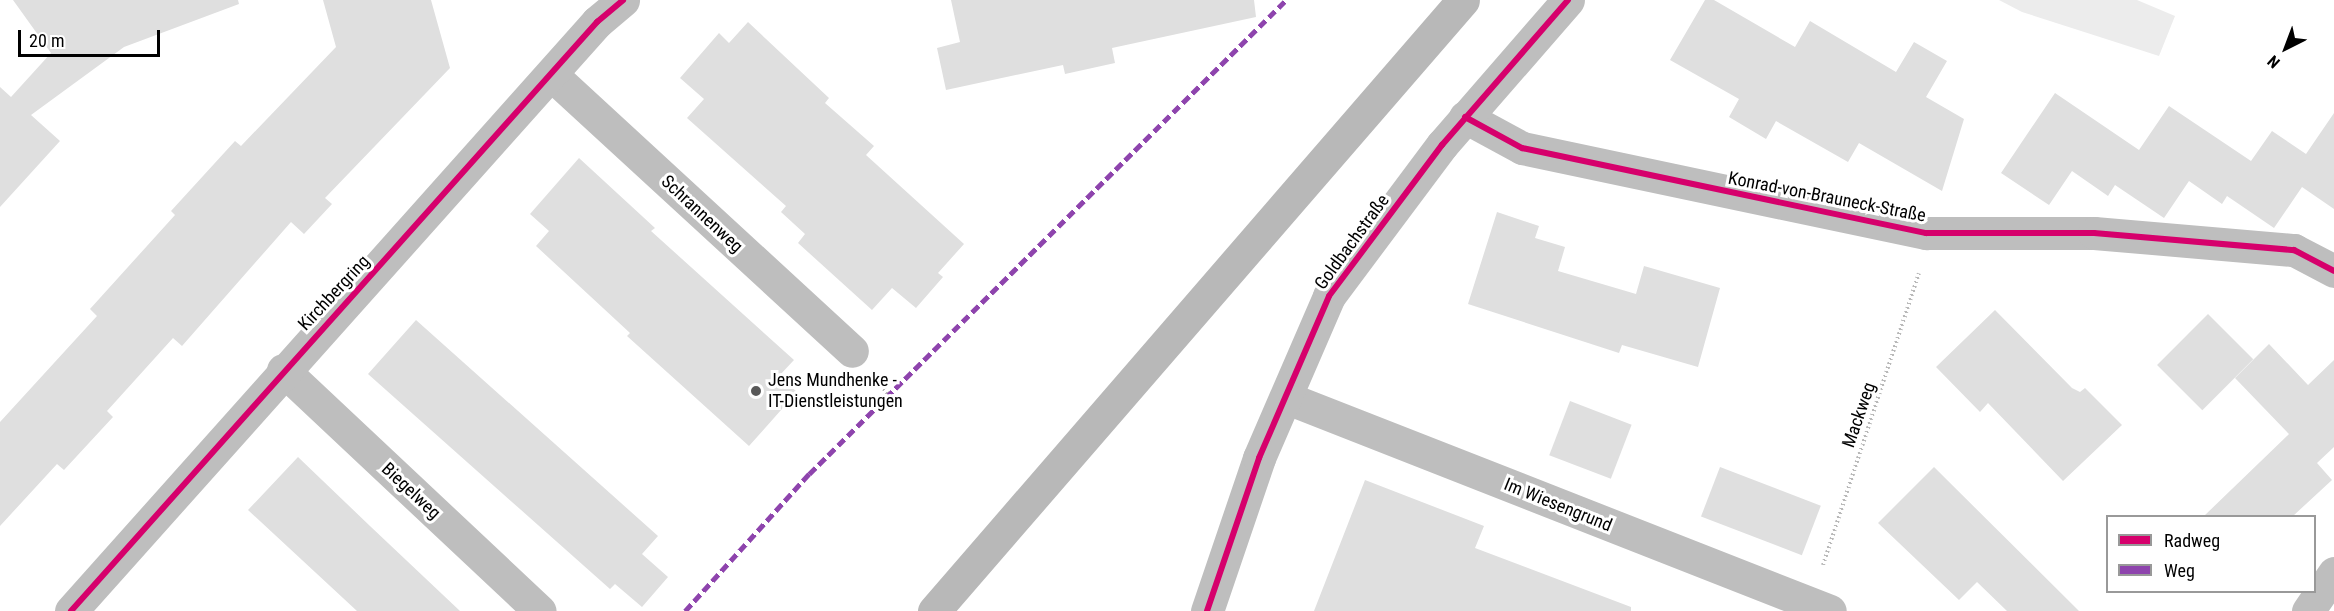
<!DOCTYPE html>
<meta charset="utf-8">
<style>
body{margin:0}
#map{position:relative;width:2334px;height:611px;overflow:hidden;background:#fff;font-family:"Roboto Condensed",sans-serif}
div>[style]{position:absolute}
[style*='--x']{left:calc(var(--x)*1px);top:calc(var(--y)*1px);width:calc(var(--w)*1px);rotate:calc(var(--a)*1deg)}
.green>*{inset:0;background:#ececec}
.building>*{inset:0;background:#dfdfdf;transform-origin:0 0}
.path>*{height:4px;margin-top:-2px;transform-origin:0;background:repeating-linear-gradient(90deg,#b9b9b9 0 1.5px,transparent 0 4.5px)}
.street>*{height:33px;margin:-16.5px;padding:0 16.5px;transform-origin:16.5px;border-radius:16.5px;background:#bebebe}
.secondary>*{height:33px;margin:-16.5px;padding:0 16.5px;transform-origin:16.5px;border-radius:16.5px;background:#b8b8b8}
.quiet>*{height:4.5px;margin-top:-2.25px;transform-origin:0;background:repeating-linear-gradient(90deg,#8e44ad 0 9px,transparent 0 13.5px)}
.cycleway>*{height:6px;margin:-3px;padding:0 3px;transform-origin:3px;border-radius:3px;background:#d6006c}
.dots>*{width:16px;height:16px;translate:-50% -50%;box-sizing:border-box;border:3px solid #fff;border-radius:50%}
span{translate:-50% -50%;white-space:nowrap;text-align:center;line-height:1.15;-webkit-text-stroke:6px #fff;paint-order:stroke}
.street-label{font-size:18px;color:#000}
.poi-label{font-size:18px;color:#000}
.left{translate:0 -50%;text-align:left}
.legend{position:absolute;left:2106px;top:515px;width:210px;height:78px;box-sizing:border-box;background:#fff;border:2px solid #999;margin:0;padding:8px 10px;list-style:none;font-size:18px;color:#000}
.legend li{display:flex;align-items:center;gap:12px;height:30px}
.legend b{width:30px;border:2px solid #999}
.north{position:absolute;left:2256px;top:18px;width:60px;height:60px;-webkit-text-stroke:4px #fff;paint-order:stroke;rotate:222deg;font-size:16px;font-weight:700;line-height:24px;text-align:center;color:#000}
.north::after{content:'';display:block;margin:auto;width:21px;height:27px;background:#000;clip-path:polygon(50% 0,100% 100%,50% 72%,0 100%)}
.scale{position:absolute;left:18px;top:30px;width:142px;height:27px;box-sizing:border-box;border:3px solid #000;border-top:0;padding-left:8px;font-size:18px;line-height:21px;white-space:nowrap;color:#000;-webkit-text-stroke:4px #fff;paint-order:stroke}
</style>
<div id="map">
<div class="green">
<div style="clip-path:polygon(1999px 0,2137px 0,2175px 16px,2159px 56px,2022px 12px)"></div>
</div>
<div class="building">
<div style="clip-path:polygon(13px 0,238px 0,239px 4px,124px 47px,31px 115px,60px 141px,0 207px,0 87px,11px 97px,51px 53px)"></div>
<div style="clip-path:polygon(323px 0,431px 0,450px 68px,325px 198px,332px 204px,304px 234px,291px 222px,182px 346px,173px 338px,107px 411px,113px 417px,64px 470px,57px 464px,0 526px,0 422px,97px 316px,90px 309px,175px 215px,171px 211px,235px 141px,241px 146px,336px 47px)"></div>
<div style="clip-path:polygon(951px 0,1254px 0,1256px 17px,1112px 48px,1115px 63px,1065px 74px,1063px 65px,946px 90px,937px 48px,960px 42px)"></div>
<div style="clip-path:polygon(1705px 0,1714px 0,1795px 47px,1810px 21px,1896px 72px,1914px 42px,1947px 61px,1926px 97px,1964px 119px,1942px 191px,1859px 143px,1848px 162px,1776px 121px,1766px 139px,1729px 117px,1739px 99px,1670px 60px)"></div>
<div style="clip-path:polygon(748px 22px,829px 98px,825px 103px,874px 146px,866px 155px,964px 244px,938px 273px,943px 277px,916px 308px,892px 288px,872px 310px,798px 243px,805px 234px,781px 212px,786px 206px,687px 118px,704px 99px,680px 78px,719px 33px,729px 43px)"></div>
<div style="clip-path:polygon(2055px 93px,2139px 150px,2169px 106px,2251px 161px,2272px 131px,2306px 154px,2334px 113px,2334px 209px,2302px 187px,2274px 228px,2227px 196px,2222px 204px,2189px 181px,2164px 218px,2115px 185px,2108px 196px,2072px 171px,2049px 205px,2001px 173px)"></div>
<div style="clip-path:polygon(579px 158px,655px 228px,651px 231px,794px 360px,779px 376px,797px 392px,749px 446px,627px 336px,630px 333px,536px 246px,549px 231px,530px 214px)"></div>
<div style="clip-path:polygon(1497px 212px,1539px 226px,1535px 238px,1565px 247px,1558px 271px,1636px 294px,1644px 266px,1720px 288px,1698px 367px,1622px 345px,1619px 353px,1468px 304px)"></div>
<div style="clip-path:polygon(1995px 310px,2072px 388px,2080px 392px,2085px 388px,2122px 425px,2063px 481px,1988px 403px,1980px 412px,1936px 367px)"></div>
<div style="left:2208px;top:314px;width:64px;height:72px;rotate:45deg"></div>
<div style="clip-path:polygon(416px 320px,658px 536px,642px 554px,668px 577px,642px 607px,615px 584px,610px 589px,368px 374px)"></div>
<div style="clip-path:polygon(2269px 344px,2308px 385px,2334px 360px,2334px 447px,2317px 463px,2332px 480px,2293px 516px,2204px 516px,2289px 434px,2235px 378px)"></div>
<div style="left:1570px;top:401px;width:66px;height:58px;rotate:21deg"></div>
<div style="clip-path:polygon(298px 457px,370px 526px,460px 611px,357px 611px,248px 510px)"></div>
<div style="left:1720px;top:467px;width:108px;height:53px;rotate:21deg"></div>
<div style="clip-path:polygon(1934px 467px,2079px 611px,2007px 611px,1977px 582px,1959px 600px,1878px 523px)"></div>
<div style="clip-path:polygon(1365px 480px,1484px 526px,1475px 548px,1631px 607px,1631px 611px,1314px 611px)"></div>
</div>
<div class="path">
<div style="--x:878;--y:382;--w:17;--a:50"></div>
<div style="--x:1823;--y:565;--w:307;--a:-71.8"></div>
</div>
<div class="street">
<div style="--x:553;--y:76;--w:406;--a:42.6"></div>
<div style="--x:1465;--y:117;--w:65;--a:28.5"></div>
<div style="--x:1522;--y:148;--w:413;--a:11.9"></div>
<div style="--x:1926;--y:233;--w:168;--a:0"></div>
<div style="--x:2094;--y:233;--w:201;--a:4.9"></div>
<div style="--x:2294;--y:250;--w:45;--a:27.7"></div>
<div style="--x:283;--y:370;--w:352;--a:43.2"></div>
<div style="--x:1287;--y:398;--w:583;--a:21.42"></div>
<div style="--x:71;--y:611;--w:790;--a:-48.23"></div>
<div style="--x:597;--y:22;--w:34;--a:-40"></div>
<div style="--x:1207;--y:611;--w:162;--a:-71.2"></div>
<div style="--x:1259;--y:458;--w:176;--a:-66.6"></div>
<div style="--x:1329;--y:296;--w:189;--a:-53.2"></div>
<div style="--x:1442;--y:145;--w:192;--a:-49"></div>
<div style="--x:2308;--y:611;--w:46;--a:-55.6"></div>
</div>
<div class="secondary">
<div style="--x:934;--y:611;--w:808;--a:-49.11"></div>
</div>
<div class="quiet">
<div style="--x:685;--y:611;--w:185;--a:-47.9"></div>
<div style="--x:809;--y:474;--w:672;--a:-44.82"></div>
</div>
<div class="cycleway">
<div style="--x:1465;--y:117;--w:65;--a:28.5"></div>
<div style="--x:1522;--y:148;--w:413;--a:11.9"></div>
<div style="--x:1926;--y:233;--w:168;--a:0"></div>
<div style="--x:2094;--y:233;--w:201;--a:4.9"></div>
<div style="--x:2294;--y:250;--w:45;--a:27.7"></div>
<div style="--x:71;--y:611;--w:790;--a:-48.23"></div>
<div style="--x:597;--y:22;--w:34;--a:-40"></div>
<div style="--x:1207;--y:611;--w:162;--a:-71.2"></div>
<div style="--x:1259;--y:458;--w:176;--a:-66.6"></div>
<div style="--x:1329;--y:296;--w:189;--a:-53.2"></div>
<div style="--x:1442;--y:145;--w:192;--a:-49"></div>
</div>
<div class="dots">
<div style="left:756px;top:391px;background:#595959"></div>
</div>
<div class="street-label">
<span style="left:1827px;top:197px;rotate:11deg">Konrad-von-Brauneck-Straße</span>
<span style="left:702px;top:214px;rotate:43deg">Schrannenweg</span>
<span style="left:1352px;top:242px;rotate:-54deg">Goldbachstraße</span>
<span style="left:334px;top:293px;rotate:-47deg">Kirchbergring</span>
<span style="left:1859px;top:415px;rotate:-71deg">Mackweg</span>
<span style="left:411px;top:491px;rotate:43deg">Biegelweg</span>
<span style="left:1558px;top:505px;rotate:22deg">Im Wiesengrund</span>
</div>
<div class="poi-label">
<span class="left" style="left:768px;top:391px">Jens Mundhenke -<br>IT-Dienstleistungen</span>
</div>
<ul class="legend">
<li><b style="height:8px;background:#d6006c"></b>Radweg</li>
<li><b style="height:8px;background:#8e44ad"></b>Weg</li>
</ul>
<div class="north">N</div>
<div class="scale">20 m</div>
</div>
